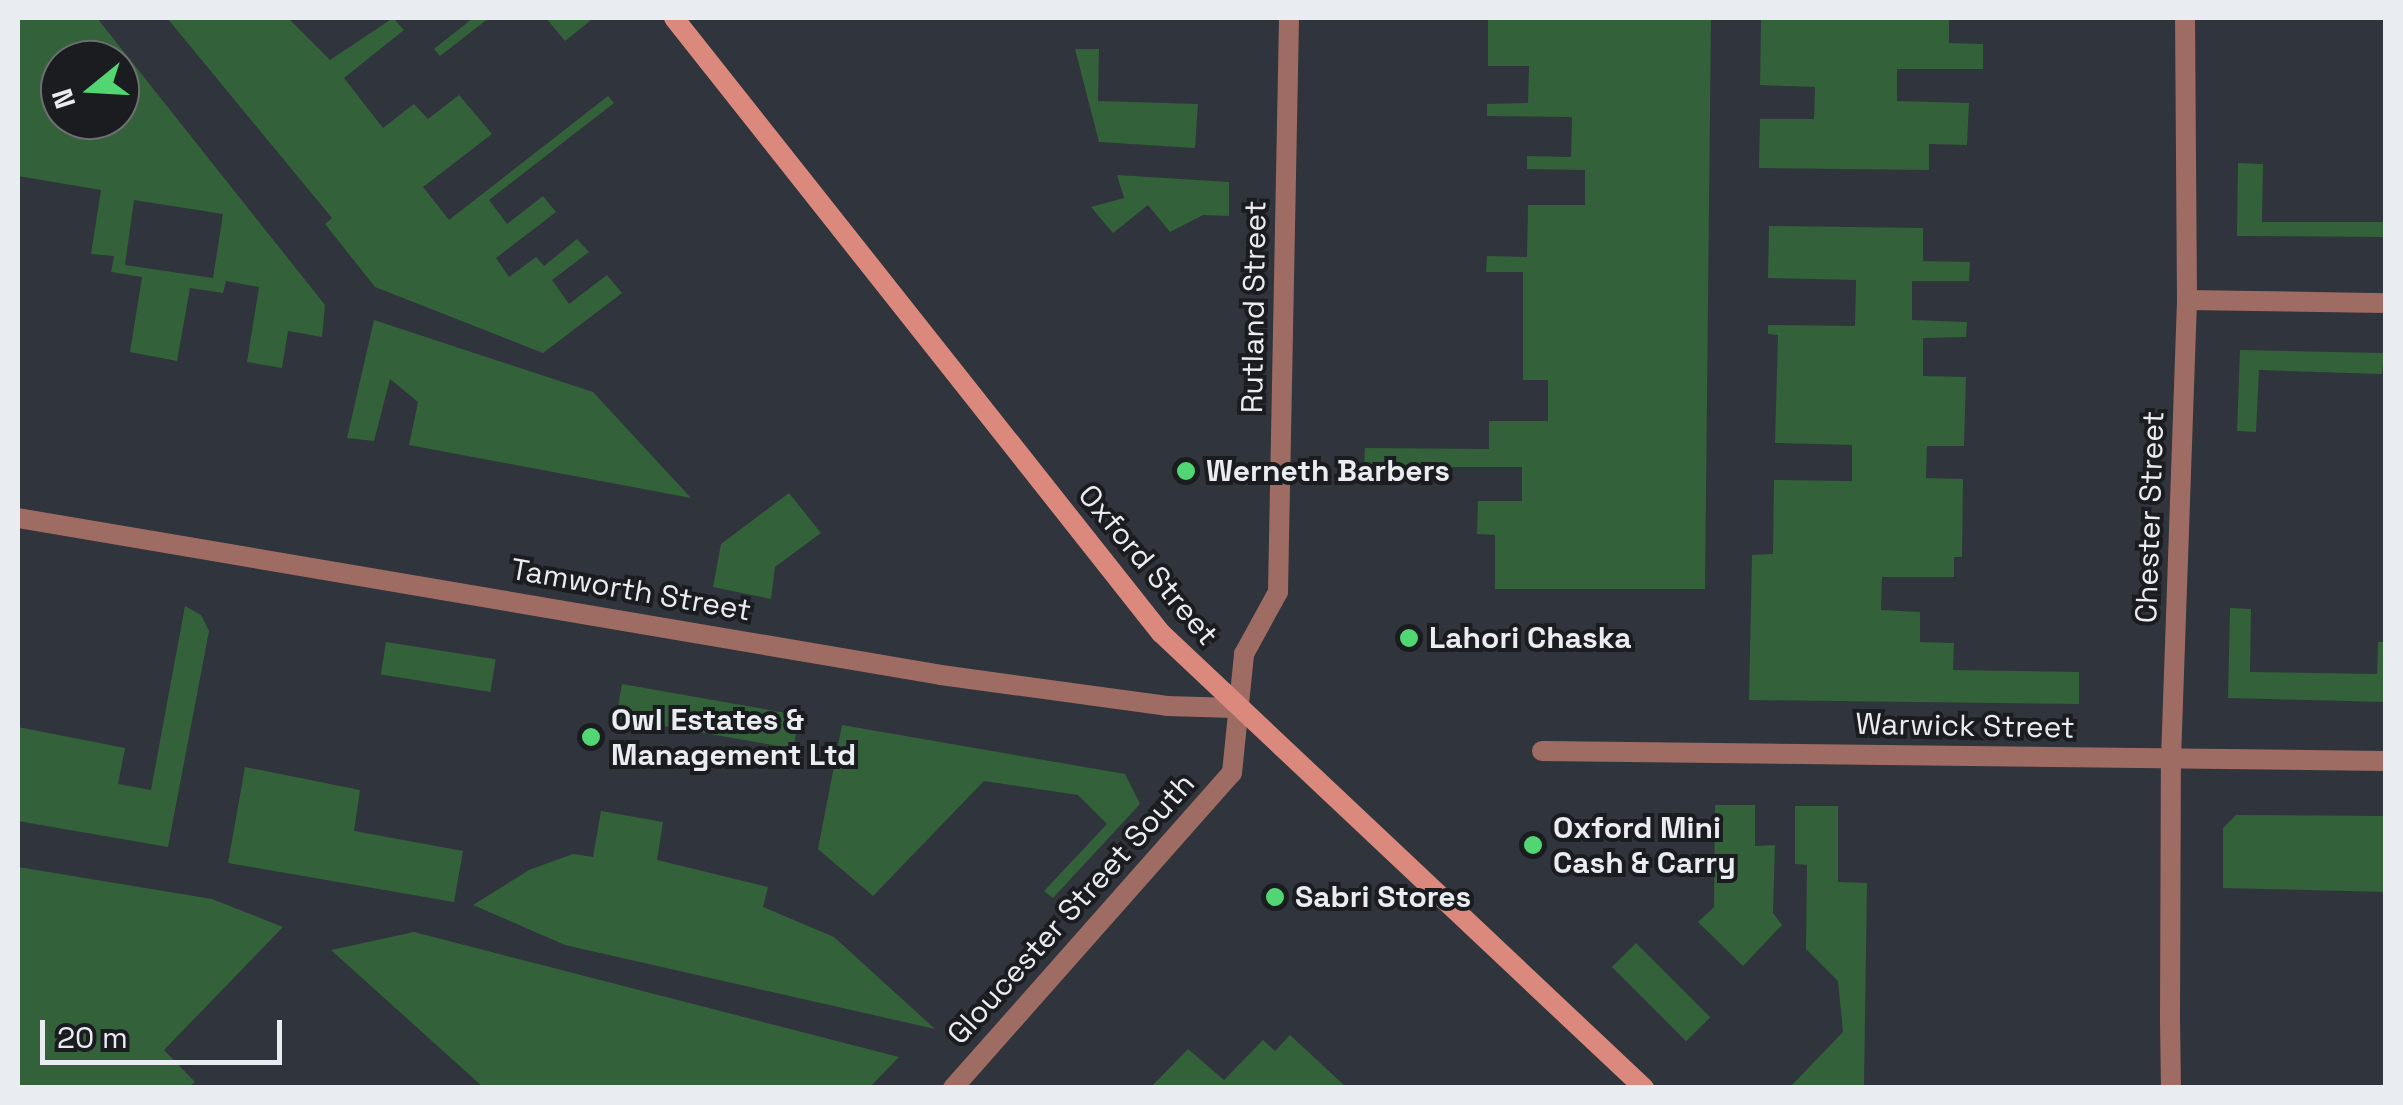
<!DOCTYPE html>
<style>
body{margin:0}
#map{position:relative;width:2403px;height:1105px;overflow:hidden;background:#30343c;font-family:"Space Grotesk",sans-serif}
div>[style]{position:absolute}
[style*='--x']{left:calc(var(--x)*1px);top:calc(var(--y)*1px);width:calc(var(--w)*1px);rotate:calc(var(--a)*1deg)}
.green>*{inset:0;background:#336139;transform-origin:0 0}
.pedestrian>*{height:20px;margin:-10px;padding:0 10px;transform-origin:10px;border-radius:10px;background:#9f6c63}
.minor>*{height:20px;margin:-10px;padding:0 10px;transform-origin:10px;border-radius:10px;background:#9f6c63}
.secondary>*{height:20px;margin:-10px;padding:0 10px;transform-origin:10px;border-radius:10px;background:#db897d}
.dots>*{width:28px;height:28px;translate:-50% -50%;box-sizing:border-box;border:5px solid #1a1c1f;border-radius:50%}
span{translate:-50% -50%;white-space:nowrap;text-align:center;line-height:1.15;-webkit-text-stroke:8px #1a1c1f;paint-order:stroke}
.street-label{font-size:30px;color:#e9ecf1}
.poi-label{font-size:30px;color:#e9ecf1;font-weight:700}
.left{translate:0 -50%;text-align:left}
.frame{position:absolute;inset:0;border:20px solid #e9ecf1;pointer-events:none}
.north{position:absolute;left:40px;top:40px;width:100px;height:100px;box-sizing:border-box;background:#1a1c1f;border:2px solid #6d6f73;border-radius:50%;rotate:252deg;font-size:28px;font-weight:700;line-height:40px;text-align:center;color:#e9ecf1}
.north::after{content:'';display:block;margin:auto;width:35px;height:45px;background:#52d673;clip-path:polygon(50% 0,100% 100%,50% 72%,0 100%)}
.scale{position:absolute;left:40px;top:1020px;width:242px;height:45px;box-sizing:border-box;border:5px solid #e9ecf1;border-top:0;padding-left:12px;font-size:30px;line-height:35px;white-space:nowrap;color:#e9ecf1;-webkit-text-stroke:8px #1a1c1f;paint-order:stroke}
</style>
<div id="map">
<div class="green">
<div style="clip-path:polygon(evenodd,18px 18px,97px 18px,325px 305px,322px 337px,288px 331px,282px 368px,247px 362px,259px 287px,226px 281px,223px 293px,190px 288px,177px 361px,130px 352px,142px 277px,111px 272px,114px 256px,91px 254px,101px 190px,18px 176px,18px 18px,60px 60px,120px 60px,120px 120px,60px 120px,60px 60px,18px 18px,134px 200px,223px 214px,213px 278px,125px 265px,134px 200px)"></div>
<div style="clip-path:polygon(167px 18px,288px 18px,330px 60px,393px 18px,404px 30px,344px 78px,383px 128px,414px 104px,428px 119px,459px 95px,492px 134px,423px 187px,449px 220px,608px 96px,614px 103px,489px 200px,507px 224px,543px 196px,556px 212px,496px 258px,509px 277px,536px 257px,544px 266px,577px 239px,589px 252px,552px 280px,569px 304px,607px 275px,622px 293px,543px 353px,375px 287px,325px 224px,332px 218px)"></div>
<div style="clip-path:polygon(473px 18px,489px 18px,440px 56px,434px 49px)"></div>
<div style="clip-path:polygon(546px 18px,588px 18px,590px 21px,565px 41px)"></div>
<div style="clip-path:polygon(1488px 18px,1711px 18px,1705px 589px,1495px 589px,1495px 535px,1477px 534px,1478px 501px,1522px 501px,1522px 467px,1364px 467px,1365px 448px,1489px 449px,1489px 421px,1548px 421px,1548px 380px,1523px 380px,1523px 272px,1486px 272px,1487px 256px,1527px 257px,1528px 205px,1585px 205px,1585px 170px,1527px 169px,1527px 156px,1571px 157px,1572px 117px,1487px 116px,1487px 104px,1528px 103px,1529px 66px,1488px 66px)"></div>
<div style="clip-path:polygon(1761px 18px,1983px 18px,1949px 19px,1949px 43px,1983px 44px,1983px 69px,1897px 69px,1897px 101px,1969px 103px,1967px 145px,1929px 144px,1929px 170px,1759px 168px,1760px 119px,1814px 119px,1815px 87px,1760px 85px)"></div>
<div style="clip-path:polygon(1075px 49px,1099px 49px,1098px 101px,1198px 104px,1195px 148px,1099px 142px)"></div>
<div style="clip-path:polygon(2238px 163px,2263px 164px,2262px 222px,2385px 222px,2385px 237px,2237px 236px)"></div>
<div style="clip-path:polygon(1117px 175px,1229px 182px,1229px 216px,1203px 215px,1170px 232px,1148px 205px,1113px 233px,1091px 207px,1124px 198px)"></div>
<div style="clip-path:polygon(1769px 226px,1923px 228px,1923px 261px,1970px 262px,1969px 281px,1912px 281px,1912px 320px,1967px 322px,1966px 337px,1923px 338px,1923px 376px,1966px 377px,1964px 446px,1927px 446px,1926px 478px,1963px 479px,1962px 557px,1954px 557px,1954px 577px,1882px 577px,1881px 610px,1920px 612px,1920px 642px,1954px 643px,1953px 670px,2079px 672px,2079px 704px,1749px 700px,1752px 555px,1773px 554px,1774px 480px,1852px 481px,1852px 445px,1775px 443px,1778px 335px,1768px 334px,1768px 325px,1855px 326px,1856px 280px,1768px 278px)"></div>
<div style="clip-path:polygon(374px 320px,593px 392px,691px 498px,409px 445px,418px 402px,390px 379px,374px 441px,347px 438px)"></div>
<div style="clip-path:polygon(2240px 350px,2384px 353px,2382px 374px,2259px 370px,2256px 432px,2237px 431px)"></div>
<div style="clip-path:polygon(789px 493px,821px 533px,775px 567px,771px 599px,713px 587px,721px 544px)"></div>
<div style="clip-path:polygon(185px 606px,201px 615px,209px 631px,168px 847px,18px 821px,18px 727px,125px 748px,118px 784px,151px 790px)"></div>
<div style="clip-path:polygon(2230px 608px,2251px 609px,2250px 672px,2377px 674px,2378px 642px,2385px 642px,2385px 702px,2228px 698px)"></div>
<div style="left:386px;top:642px;width:111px;height:33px;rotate:9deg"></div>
<div style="left:622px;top:684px;width:180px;height:34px;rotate:10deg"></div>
<div style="clip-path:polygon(842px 725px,1125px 774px,1140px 804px,1053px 898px,1044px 891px,1107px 824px,1078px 795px,984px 781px,873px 896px,818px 849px)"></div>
<div style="clip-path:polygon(245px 767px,360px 790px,354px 831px,463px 851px,454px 902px,228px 863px)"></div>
<div style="clip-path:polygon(1715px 805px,1755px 805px,1755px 846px,1775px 845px,1773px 913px,1782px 925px,1743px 966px,1698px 922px,1714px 907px)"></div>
<div style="clip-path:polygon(1795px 806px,1838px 806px,1838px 882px,1867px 883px,1864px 1087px,1790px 1087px,1843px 1032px,1838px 981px,1806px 949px,1807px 865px,1795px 864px)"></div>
<div style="clip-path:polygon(601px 811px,663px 822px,657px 860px,768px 887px,763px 907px,834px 937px,935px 1029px,565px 945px,473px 905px,529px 870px,573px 854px,593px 857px)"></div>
<div style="clip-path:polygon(2236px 815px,2385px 816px,2385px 892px,2223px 888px,2223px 828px)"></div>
<div style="clip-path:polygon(18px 867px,212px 899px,283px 927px,164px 1050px,195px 1082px,189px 1087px,18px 1087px)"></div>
<div style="clip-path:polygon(414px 932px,899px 1057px,870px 1087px,483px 1087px,331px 950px)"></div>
<div style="left:1636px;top:943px;width:105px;height:34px;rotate:45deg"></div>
<div style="clip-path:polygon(1290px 1035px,1346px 1087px,1151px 1087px,1188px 1049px,1224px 1080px,1263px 1040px,1275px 1051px)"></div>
</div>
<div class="pedestrian">
<div style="--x:2170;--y:1019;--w:69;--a:89.2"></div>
</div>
<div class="minor">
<div style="--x:2187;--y:300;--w:199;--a:0.9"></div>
<div style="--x:18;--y:518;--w:936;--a:9.65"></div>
<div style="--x:941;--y:675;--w:228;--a:7.8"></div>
<div style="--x:1167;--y:706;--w:68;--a:1.7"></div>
<div style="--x:1542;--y:751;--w:844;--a:0.68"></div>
<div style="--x:2170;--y:1019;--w:260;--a:-89.8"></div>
<div style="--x:2171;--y:759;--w:459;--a:-88"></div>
<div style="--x:2187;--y:300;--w:282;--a:-90.4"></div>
<div style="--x:953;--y:1088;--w:421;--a:-48.5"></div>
<div style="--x:1232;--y:773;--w:120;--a:-84.2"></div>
<div style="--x:1244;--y:654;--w:71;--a:-61.3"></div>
<div style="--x:1278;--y:592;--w:574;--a:-88.9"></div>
</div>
<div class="secondary">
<div style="--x:674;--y:18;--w:784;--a:51.63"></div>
<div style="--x:1161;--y:633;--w:664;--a:43.29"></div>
</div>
<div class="dots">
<div style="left:1186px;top:471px;background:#52d673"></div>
<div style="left:1409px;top:638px;background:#52d673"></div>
<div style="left:591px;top:737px;background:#52d673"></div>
<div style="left:1533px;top:845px;background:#52d673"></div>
<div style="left:1275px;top:897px;background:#52d673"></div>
</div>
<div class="street-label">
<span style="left:1254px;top:307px;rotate:-89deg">Rutland Street</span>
<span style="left:2150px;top:517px;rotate:-88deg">Chester Street</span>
<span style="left:1148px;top:565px;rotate:50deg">Oxford Street</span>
<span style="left:631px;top:590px;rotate:10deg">Tamworth Street</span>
<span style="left:1965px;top:726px;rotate:1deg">Warwick Street</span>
<span style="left:1071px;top:909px;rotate:-48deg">Gloucester Street South</span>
</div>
<div class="poi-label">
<span class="left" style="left:1206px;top:471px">Werneth Barbers</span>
<span class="left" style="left:1429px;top:638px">Lahori Chaska</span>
<span class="left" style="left:611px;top:737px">Owl Estates &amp;<br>Management Ltd</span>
<span class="left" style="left:1553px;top:845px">Oxford Mini<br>Cash &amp; Carry</span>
<span class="left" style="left:1295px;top:897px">Sabri Stores</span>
</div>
<div class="frame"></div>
<div class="north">N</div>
<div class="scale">20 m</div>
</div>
